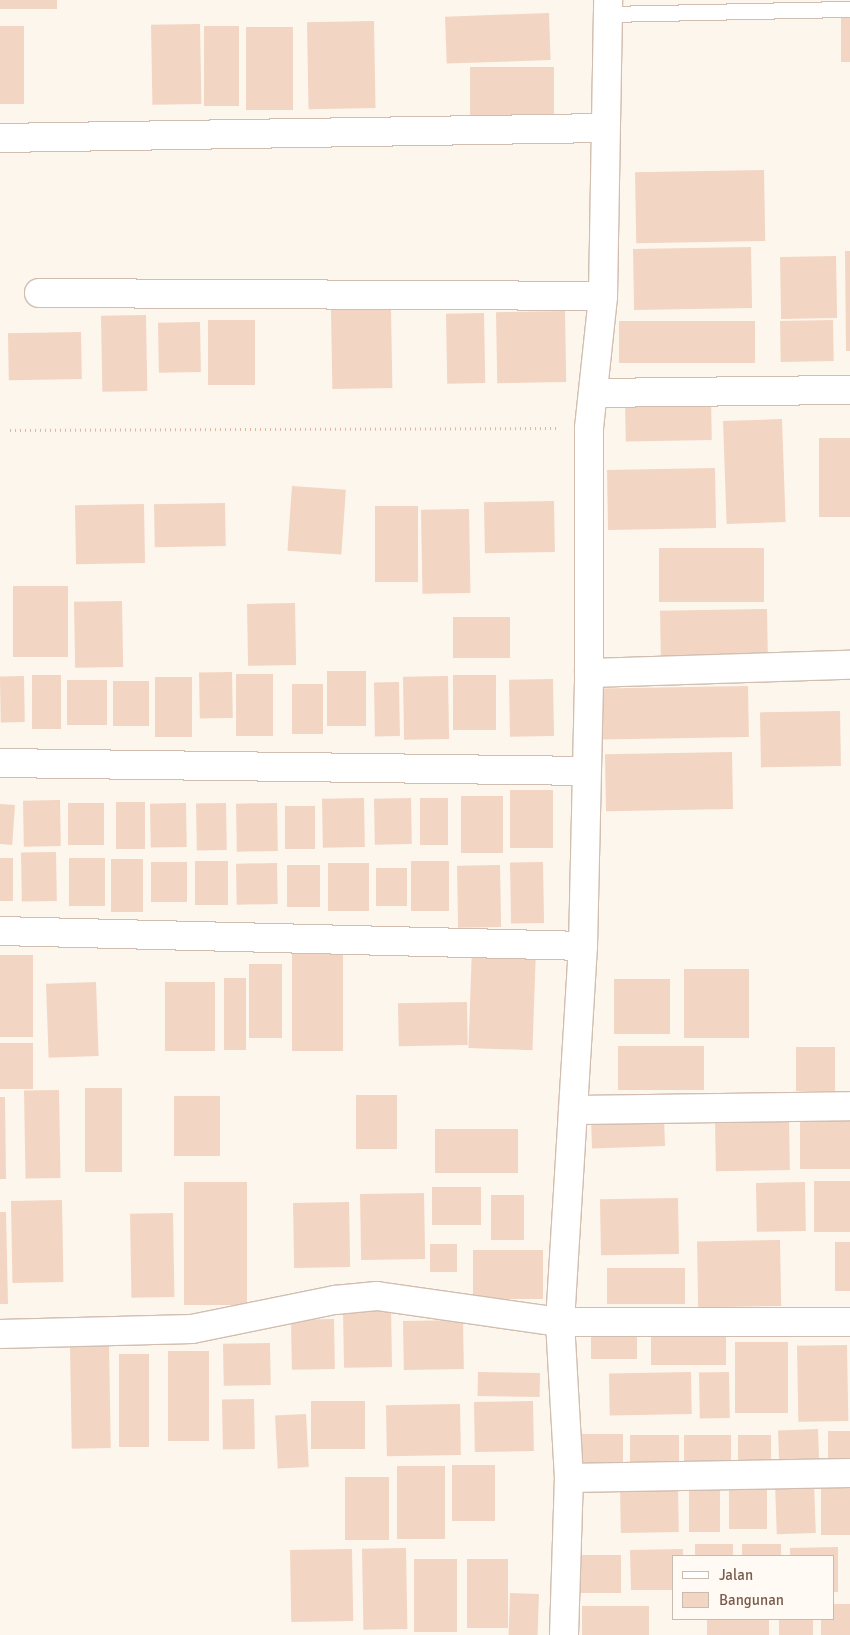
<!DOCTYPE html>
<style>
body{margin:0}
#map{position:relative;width:850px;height:1635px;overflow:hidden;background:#fdf6ec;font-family:Signika,sans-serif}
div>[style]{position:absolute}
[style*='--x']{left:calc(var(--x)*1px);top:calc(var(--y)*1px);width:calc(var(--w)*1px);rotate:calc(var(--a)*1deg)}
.building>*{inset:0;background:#f3d5c3;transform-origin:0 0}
.path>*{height:3px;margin-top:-1.5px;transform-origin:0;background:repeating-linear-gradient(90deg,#d9b8a5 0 1px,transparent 0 5px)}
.roads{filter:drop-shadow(1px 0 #d1beb0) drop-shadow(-1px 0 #d1beb0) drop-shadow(0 1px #d1beb0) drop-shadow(0 -1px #d1beb0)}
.lane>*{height:15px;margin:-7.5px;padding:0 7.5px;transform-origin:7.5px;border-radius:7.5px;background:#fff}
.street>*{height:28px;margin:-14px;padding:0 14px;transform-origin:14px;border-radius:14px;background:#fff}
span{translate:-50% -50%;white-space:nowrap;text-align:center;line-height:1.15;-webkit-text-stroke:4px #fffaf3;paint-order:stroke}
.legend{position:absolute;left:672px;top:1555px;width:162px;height:65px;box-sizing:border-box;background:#fffaf3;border:1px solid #cabbb1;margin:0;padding:6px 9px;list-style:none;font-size:15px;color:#7a5c4d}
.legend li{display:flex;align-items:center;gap:10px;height:25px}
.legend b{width:25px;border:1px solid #cabbb1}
</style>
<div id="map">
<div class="building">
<div style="left:0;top:0;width:57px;height:9px"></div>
<div style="left:549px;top:13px;width:47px;height:104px;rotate:88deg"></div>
<div style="left:841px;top:16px;width:9px;height:46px"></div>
<div style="left:374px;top:21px;width:87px;height:67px;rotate:89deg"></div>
<div style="left:200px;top:24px;width:80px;height:49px;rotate:89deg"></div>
<div style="left:0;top:26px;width:24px;height:78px"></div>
<div style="left:204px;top:26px;width:35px;height:80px"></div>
<div style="left:246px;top:27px;width:47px;height:83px"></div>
<div style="left:554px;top:67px;width:50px;height:84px;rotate:90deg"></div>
<div style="left:764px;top:170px;width:71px;height:129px;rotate:89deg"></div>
<div style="left:751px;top:247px;width:61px;height:118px;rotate:89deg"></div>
<div style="clip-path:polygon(845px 251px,850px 251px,850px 351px,846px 351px)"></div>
<div style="left:836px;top:256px;width:62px;height:56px;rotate:89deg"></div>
<div style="left:391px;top:309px;width:79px;height:60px;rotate:89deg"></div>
<div style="left:565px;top:311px;width:71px;height:69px;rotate:89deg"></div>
<div style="left:484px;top:313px;width:70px;height:38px;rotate:89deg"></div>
<div style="left:146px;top:315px;width:76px;height:45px;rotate:89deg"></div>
<div style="left:255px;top:320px;width:65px;height:47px;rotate:90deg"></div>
<div style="left:833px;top:320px;width:41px;height:53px;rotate:89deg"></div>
<div style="left:755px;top:321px;width:42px;height:136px;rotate:90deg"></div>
<div style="left:200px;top:322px;width:50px;height:42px;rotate:89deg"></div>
<div style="left:81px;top:332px;width:47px;height:73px;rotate:89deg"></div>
<div style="left:711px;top:396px;width:44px;height:86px;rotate:89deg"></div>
<div style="left:782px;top:419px;width:103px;height:59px;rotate:88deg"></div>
<div style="left:819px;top:438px;width:31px;height:79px"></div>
<div style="left:715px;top:468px;width:60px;height:108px;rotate:89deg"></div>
<div style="left:292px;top:486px;width:54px;height:65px;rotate:4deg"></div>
<div style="left:554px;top:501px;width:51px;height:70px;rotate:89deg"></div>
<div style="left:225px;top:503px;width:43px;height:71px;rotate:89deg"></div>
<div style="left:144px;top:504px;width:59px;height:69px;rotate:89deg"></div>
<div style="left:375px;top:506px;width:43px;height:76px"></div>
<div style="left:469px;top:509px;width:84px;height:48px;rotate:89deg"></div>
<div style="left:764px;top:548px;width:54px;height:105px;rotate:90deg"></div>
<div style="left:13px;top:586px;width:55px;height:71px"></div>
<div style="left:122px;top:601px;width:66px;height:48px;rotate:89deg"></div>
<div style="left:295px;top:603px;width:62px;height:48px;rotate:89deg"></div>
<div style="left:767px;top:609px;width:52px;height:107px;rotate:89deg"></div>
<div style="left:453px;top:617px;width:57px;height:41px"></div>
<div style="left:327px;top:671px;width:39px;height:55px"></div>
<div style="left:232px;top:672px;width:46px;height:33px;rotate:89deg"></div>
<div style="left:236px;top:674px;width:37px;height:62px"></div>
<div style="left:32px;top:675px;width:29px;height:54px"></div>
<div style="left:453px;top:675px;width:43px;height:55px"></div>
<div style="left:24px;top:676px;width:46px;height:24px;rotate:89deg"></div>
<div style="left:448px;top:676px;width:63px;height:45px;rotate:89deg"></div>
<div style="left:155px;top:677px;width:37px;height:60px"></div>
<div style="left:553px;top:679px;width:57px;height:44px;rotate:89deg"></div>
<div style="left:67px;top:680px;width:40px;height:45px"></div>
<div style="left:113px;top:681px;width:36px;height:45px"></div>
<div style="left:399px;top:682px;width:54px;height:25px;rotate:89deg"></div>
<div style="left:292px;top:684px;width:31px;height:50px"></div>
<div style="left:748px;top:686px;width:51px;height:147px;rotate:89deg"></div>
<div style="left:840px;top:711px;width:55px;height:80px;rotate:89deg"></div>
<div style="left:732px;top:752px;width:57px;height:127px;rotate:89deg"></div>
<div style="left:510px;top:790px;width:43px;height:58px"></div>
<div style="left:461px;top:796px;width:42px;height:57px"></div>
<div style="left:364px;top:798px;width:49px;height:42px;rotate:89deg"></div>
<div style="left:411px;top:798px;width:46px;height:37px;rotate:89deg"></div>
<div style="left:420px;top:798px;width:28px;height:47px"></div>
<div style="left:60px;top:800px;width:46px;height:37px;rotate:89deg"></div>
<div style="left:116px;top:802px;width:29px;height:47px"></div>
<div style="left:68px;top:803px;width:36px;height:42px"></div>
<div style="left:186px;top:803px;width:44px;height:36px;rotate:89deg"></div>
<div style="left:226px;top:803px;width:47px;height:30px;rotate:89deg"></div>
<div style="left:277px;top:803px;width:48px;height:41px;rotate:89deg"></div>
<div style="left:0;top:804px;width:15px;height:40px;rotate:4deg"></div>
<div style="left:285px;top:806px;width:30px;height:43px"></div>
<div style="left:56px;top:852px;width:49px;height:35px;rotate:89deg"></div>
<div style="left:0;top:858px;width:13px;height:43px"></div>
<div style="left:69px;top:858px;width:36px;height:48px"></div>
<div style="left:111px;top:859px;width:32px;height:53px"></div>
<div style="left:228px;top:861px;width:44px;height:33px;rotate:90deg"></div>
<div style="left:411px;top:861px;width:38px;height:50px"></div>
<div style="left:187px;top:862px;width:40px;height:36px;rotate:90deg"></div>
<div style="left:543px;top:862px;width:61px;height:33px;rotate:89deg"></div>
<div style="left:277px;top:863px;width:41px;height:41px;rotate:89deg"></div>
<div style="left:328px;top:863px;width:41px;height:48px"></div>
<div style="left:287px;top:865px;width:33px;height:42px"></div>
<div style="left:500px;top:865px;width:62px;height:43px;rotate:89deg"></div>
<div style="left:407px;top:868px;width:38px;height:31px;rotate:90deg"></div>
<div style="left:292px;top:946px;width:51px;height:105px"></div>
<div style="left:472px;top:947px;width:64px;height:101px;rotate:2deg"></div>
<div style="left:0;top:955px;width:33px;height:82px"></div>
<div style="left:249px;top:964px;width:33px;height:74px"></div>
<div style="left:749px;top:969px;width:69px;height:65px;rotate:90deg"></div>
<div style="left:224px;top:978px;width:22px;height:72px"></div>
<div style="left:670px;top:979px;width:55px;height:56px;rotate:90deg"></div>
<div style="left:96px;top:982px;width:74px;height:50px;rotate:88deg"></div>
<div style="left:165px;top:982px;width:50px;height:69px"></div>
<div style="left:467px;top:1002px;width:43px;height:69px;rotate:89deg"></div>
<div style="left:0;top:1043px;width:33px;height:46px"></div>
<div style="left:704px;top:1046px;width:44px;height:86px;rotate:90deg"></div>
<div style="left:796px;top:1047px;width:39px;height:44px"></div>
<div style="left:85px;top:1088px;width:37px;height:84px"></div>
<div style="left:59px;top:1090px;width:88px;height:35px;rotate:89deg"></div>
<div style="left:356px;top:1095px;width:41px;height:54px"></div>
<div style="left:174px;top:1096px;width:46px;height:60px"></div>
<div style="clip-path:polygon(0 1097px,5px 1097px,6px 1179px,0 1179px)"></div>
<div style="left:800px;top:1115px;width:50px;height:54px"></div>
<div style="left:664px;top:1117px;width:29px;height:73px;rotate:88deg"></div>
<div style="left:789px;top:1119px;width:51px;height:74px;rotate:89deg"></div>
<div style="left:518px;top:1129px;width:44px;height:83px;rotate:90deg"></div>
<div style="left:850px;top:1181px;width:51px;height:36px;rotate:90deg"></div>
<div style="left:184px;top:1182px;width:63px;height:123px"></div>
<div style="left:805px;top:1182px;width:49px;height:49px;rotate:89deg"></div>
<div style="left:432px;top:1187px;width:49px;height:38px"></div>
<div style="left:424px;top:1193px;width:66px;height:64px;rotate:89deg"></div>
<div style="left:491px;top:1195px;width:33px;height:45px"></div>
<div style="left:678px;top:1198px;width:56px;height:78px;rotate:89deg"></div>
<div style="left:62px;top:1200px;width:82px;height:51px;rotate:89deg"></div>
<div style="left:349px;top:1202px;width:65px;height:56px;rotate:89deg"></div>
<div style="clip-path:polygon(0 1212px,6px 1212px,8px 1304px,0 1304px)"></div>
<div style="left:173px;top:1213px;width:84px;height:43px;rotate:89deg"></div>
<div style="left:780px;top:1240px;width:66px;height:83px;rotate:89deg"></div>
<div style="left:850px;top:1242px;width:49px;height:15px;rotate:90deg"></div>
<div style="left:430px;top:1244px;width:27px;height:28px"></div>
<div style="left:543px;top:1250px;width:49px;height:70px;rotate:90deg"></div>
<div style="left:685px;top:1268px;width:36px;height:78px;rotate:90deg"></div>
<div style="left:391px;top:1308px;width:59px;height:48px;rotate:89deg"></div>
<div style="left:334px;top:1319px;width:50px;height:43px;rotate:89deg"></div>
<div style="left:463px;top:1320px;width:49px;height:60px;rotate:89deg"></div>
<div style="left:637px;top:1329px;width:30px;height:46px;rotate:90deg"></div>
<div style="left:726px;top:1335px;width:30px;height:75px;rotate:90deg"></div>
<div style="left:735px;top:1342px;width:53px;height:71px"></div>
<div style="left:270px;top:1343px;width:42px;height:47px;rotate:89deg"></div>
<div style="left:847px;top:1345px;width:76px;height:50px;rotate:89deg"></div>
<div style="left:109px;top:1346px;width:102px;height:39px;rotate:89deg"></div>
<div style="left:168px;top:1351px;width:41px;height:90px"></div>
<div style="left:119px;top:1354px;width:30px;height:93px"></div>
<div style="left:478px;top:1372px;width:62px;height:24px;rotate:1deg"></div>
<div style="left:691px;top:1372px;width:42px;height:82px;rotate:89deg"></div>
<div style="left:729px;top:1372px;width:46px;height:30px;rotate:89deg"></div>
<div style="left:254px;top:1399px;width:50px;height:32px;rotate:89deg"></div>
<div style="left:365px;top:1401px;width:48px;height:54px;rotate:90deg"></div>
<div style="left:533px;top:1401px;width:50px;height:59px;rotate:89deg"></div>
<div style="left:460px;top:1404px;width:51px;height:74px;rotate:89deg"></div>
<div style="left:306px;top:1414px;width:53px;height:31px;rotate:87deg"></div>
<div style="left:818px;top:1429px;width:37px;height:40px;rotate:88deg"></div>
<div style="left:828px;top:1431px;width:22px;height:35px"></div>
<div style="left:581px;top:1434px;width:42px;height:41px"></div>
<div style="left:679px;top:1435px;width:39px;height:49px;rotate:90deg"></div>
<div style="left:731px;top:1435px;width:38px;height:47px;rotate:90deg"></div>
<div style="left:771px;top:1435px;width:30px;height:33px;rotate:90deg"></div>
<div style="left:452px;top:1465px;width:43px;height:56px"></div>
<div style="left:397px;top:1466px;width:48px;height:73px"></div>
<div style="left:345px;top:1477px;width:44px;height:63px"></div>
<div style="left:729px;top:1482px;width:38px;height:47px"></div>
<div style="left:814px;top:1482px;width:51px;height:39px;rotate:88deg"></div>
<div style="left:821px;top:1482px;width:29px;height:53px"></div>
<div style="left:678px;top:1485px;width:47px;height:58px;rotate:89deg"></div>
<div style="left:689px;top:1486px;width:31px;height:46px"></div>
<div style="left:695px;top:1544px;width:38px;height:12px"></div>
<div style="left:742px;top:1544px;width:39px;height:12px"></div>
<div style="clip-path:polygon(838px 1547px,838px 1592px,834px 1592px,834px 1556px,790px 1556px,790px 1548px)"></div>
<div style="left:406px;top:1548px;width:81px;height:44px;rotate:89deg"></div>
<div style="left:352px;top:1549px;width:72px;height:62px;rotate:89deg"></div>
<div style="clip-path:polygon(683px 1549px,683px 1556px,674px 1556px,674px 1590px,631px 1590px,630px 1550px)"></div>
<div style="left:574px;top:1555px;width:47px;height:38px"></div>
<div style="left:414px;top:1559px;width:43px;height:73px"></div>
<div style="left:508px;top:1559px;width:69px;height:41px;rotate:90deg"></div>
<div style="left:510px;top:1593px;width:29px;height:42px;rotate:2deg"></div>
<div style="clip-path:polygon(834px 1604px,850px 1604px,850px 1635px,821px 1635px,821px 1619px,834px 1619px)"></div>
<div style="left:649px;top:1606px;width:29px;height:67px;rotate:90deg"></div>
<div style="left:707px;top:1619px;width:62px;height:16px"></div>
<div style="left:779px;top:1619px;width:34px;height:16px"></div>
</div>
<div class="path">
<div style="--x:10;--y:430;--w:546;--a:-0.21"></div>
</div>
<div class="roads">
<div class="lane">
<div style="--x:607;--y:14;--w:243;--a:-1.2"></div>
</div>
<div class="street">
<div style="--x:0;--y:138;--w:604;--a:-0.95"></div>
<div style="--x:39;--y:293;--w:564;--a:0.3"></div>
<div style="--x:595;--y:393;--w:255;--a:-0.7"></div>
<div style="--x:589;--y:673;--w:261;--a:-1.8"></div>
<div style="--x:0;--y:763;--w:585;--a:0.78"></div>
<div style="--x:0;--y:931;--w:583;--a:1.47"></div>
<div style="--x:573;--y:1110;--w:277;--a:-0.8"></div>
<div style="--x:0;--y:1334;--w:192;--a:-1.5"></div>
<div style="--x:192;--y:1329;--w:146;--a:-11.5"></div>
<div style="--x:335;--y:1300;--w:42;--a:-5.4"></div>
<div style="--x:377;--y:1296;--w:185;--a:8.1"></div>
<div style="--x:560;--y:1322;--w:290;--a:0"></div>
<div style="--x:569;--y:1478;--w:281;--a:-1"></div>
<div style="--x:564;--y:1635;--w:157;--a:-88.2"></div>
<div style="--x:569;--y:1478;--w:156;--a:-93.3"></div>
<div style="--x:560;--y:1322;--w:377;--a:-86.5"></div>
<div style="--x:583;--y:946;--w:273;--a:-88.7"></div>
<div style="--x:589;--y:673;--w:245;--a:-90"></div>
<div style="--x:589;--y:428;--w:133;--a:-83.9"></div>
<div style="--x:603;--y:296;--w:296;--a:-89"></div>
</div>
</div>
<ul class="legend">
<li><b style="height:6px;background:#fff"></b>Jalan</li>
<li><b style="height:14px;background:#f3d5c3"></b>Bangunan</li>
</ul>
</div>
